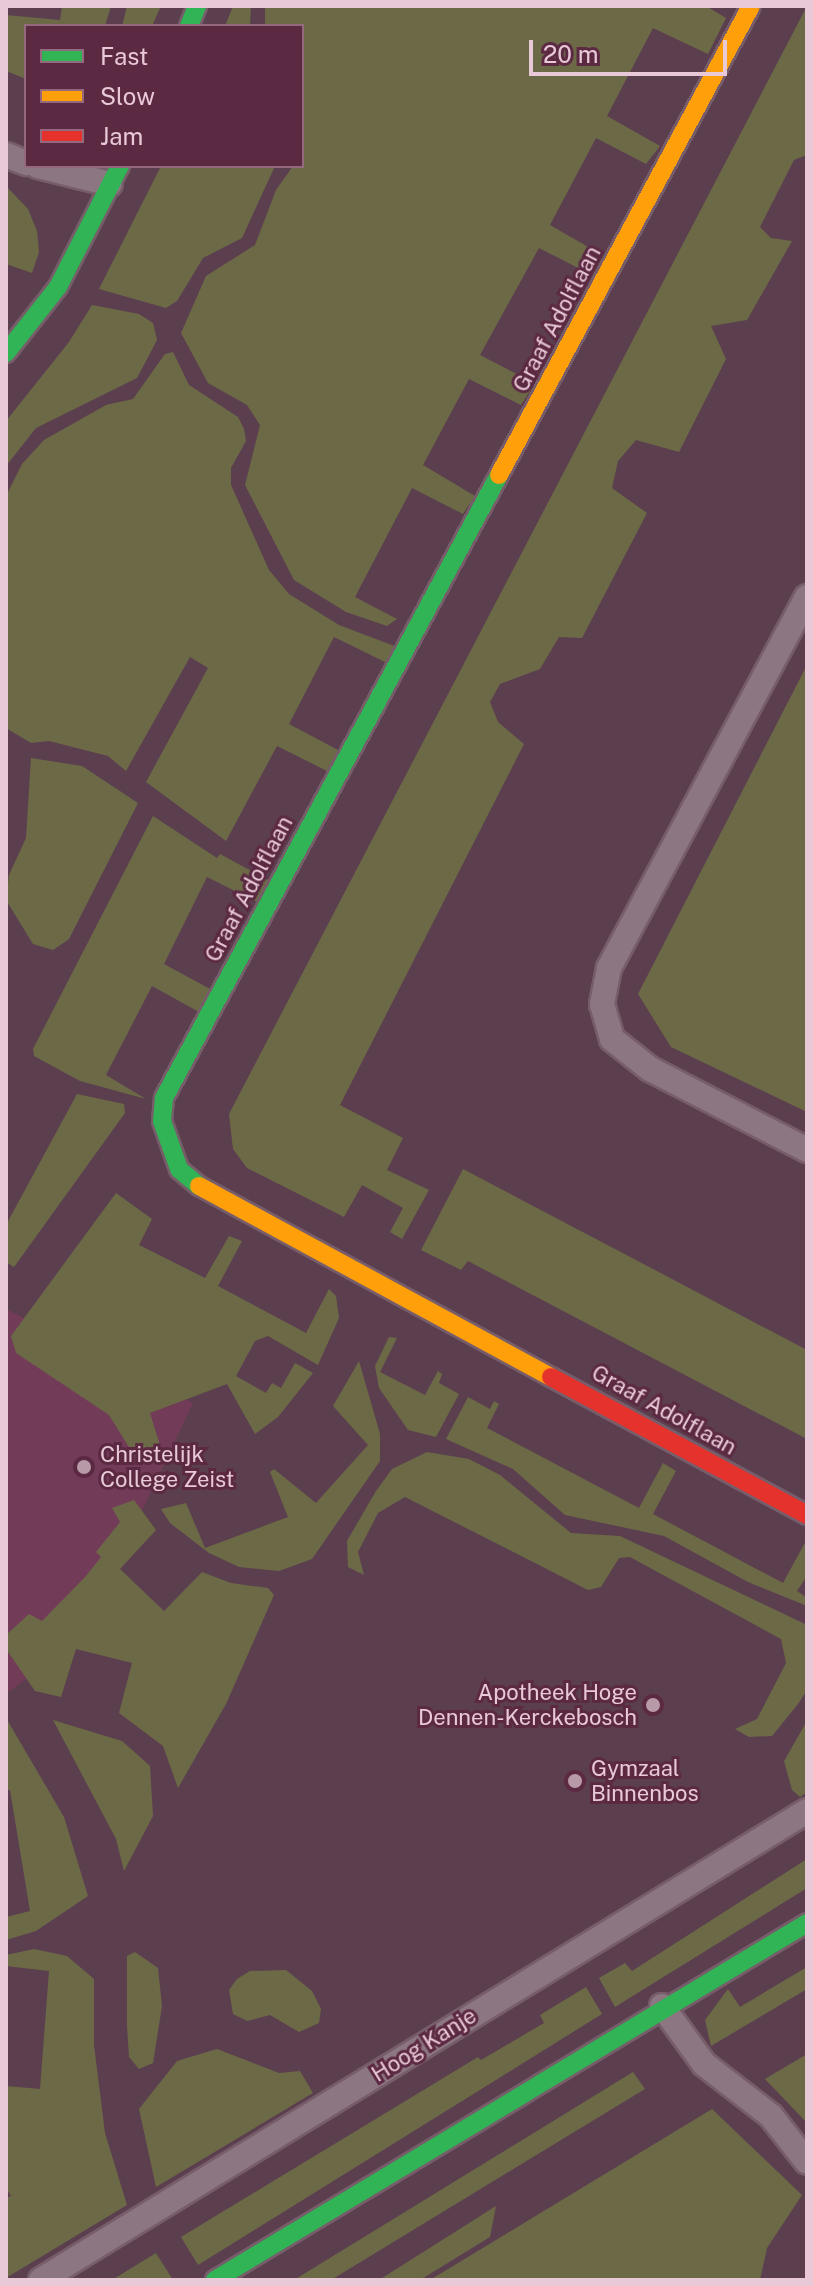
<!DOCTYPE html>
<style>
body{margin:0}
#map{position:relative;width:813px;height:2286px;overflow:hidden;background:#5c3f4e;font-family:"Public Sans",sans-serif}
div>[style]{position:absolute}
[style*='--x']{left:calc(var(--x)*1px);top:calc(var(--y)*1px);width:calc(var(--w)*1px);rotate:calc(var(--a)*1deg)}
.built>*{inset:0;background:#723b58}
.green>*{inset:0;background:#6c6947}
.roads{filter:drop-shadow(2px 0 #775d6a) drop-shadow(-2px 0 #775d6a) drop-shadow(0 2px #775d6a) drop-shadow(0 -2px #775d6a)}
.lane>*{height:24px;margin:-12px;padding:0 12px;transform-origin:12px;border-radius:12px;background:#8c7681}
.street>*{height:24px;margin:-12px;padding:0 12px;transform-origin:12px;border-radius:12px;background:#8c7681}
.fast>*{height:18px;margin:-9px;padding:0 9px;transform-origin:9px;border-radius:9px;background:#30b455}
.slow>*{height:18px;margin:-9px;padding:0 9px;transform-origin:9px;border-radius:9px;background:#ff9f0a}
.jam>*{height:18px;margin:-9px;padding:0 9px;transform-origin:9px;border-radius:9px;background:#e5322d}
.dots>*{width:22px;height:22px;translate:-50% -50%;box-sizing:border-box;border:4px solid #5c2943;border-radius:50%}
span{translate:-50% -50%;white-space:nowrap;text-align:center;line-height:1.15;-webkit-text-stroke:6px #5c2943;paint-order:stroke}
.street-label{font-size:22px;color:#e9c9d7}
.poi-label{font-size:22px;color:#e9c9d7}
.left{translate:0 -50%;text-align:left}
.right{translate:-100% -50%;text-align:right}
.frame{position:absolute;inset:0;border:8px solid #e9c9d7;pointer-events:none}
.legend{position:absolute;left:24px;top:24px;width:280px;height:144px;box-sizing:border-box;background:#5c2943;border:2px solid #94697e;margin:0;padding:10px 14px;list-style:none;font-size:24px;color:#e9c9d7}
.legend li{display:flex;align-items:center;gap:16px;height:40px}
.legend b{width:40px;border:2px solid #94697e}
.scale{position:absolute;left:529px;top:40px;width:198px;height:36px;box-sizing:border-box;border:4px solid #e9c9d7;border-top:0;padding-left:10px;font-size:24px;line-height:28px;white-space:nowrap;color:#e9c9d7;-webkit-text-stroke:6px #5c2943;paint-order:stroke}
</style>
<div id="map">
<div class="built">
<div style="clip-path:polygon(6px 1309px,193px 1403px,133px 1530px,38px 1670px,6px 1694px)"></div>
</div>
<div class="green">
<div style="clip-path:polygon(62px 6px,111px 6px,105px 26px,26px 26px,26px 79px,6px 71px,6px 15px,60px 20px)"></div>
<div style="clip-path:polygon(127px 6px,161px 6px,152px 26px,122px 26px)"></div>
<div style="clip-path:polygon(233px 6px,251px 6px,250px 26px,225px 26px)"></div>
<div style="clip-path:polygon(265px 6px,706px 6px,726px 18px,708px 54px,653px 28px,607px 116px,660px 146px,646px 164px,596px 138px,550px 225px,602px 255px,590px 274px,539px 248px,480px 355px,532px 382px,532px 388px,521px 405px,469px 379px,423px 465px,475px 496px,463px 514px,412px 488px,355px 597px,397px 619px,387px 626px,346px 612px,294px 580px,245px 485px,260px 425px,247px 405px,208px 383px,181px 333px,206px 276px,255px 245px,276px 190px,293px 166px,302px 166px,302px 26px,265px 26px)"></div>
<div style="clip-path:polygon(807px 6px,807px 155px,794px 160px,760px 227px,771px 238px,792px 241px,747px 320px,711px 326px,726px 359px,679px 452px,636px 440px,618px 461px,612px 488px,647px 513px,582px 638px,559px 637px,540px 669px,500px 684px,490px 702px,498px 722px,524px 744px,340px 1105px,403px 1138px,387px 1170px,429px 1190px,402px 1239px,390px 1232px,403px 1208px,362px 1185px,344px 1217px,247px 1168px,233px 1149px,229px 1114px)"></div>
<div style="clip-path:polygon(161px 166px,275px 166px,242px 238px,203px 258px,177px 301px,166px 308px,99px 289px)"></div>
<div style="clip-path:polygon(6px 186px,28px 209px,37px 231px,39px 252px,32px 273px,6px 264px)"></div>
<div style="clip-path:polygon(92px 305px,139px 314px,153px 323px,157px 340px,137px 378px,36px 428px,6px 466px,6px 421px,69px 342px)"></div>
<div style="clip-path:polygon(173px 352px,189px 385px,238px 417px,244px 429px,246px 441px,231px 468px,231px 485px,269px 570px,289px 594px,339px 625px,397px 647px,385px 662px,334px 637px,289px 724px,338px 750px,329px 772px,277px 746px,226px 841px,146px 782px,208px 668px,190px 657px,126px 771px,108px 756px,49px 741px,31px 743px,6px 728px,6px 496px,22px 464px,44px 440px,106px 405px,133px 399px,165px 354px)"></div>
<div style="clip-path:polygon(807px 665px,807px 1112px,671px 1047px,638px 994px)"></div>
<div style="clip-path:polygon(31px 758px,82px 766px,138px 803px,69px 939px,53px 950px,33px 944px,6px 900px,9px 875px,26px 838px)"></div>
<div style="clip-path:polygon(153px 816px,217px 858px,220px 854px,270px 881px,257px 902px,207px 877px,164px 964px,212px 990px,199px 1012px,152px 986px,106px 1075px,146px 1099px,80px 1081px,34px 1056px,33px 1049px)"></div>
<div style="clip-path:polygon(77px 1094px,124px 1104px,125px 1113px,14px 1267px,6px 1262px,6px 1225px)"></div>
<div style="clip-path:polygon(463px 1169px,807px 1350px,807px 1439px,468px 1261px,461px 1270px,421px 1250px)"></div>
<div style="clip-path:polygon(116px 1193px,152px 1219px,139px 1245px,205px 1278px,229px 1236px,242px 1241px,218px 1286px,306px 1333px,329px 1289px,336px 1296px,339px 1318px,318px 1365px,268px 1336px,255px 1341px,236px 1376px,266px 1393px,272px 1383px,281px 1388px,295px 1363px,313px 1373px,278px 1417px,255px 1434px,227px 1384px,150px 1413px,163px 1455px,155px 1463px,140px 1465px,109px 1415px,16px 1353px,11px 1336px)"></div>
<div style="clip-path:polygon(389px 1337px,397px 1338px,380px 1372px,425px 1395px,438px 1371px,442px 1374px,439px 1383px,459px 1394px,436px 1437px,408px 1430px,379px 1388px,375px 1366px)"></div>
<div style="clip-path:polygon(359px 1361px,380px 1434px,380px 1461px,312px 1559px,279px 1571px,239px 1567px,209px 1553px,170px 1523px,161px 1509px,186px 1503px,205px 1548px,288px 1517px,270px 1472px,274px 1469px,316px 1503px,368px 1445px,333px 1406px)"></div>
<div style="clip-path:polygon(468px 1397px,490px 1409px,494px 1401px,499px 1404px,487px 1428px,639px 1508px,663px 1463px,676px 1471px,653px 1514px,783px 1583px,807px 1539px,807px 1576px,797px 1591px,807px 1598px,807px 1606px,748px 1582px,664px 1536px,565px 1515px,513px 1469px,446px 1439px)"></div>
<div style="clip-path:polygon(427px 1452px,469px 1459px,500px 1475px,571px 1533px,620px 1536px,807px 1625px,807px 1690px,798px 1704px,772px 1736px,749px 1737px,735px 1729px,757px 1719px,786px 1663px,781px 1639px,630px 1557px,619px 1558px,601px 1587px,588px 1590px,405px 1497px,378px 1513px,358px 1552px,364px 1575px,348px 1567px,347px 1541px,376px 1491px,392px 1469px)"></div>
<div style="clip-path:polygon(134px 1500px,156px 1530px,120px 1569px,164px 1611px,202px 1572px,231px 1583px,268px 1588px,274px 1595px,226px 1704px,178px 1788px,163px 1746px,119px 1713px,132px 1663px,76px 1649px,61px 1697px,35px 1691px,6px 1649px,6px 1635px,29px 1614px,42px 1621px,86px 1576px,101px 1557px,96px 1552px,120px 1522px,112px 1508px)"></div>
<div style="clip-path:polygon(6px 1718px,64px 1817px,88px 1896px,36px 1931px,6px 1940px,6px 1917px,30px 1911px,10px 1790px,6px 1790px)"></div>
<div style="clip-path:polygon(53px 1720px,122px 1741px,150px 1766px,153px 1816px,124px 1871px,116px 1839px)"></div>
<div style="clip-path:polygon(807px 1721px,807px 1792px,800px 1797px,792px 1790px,784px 1761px)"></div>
<div style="clip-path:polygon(807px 1859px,807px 1888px,615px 2007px,599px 1978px,625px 1963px,632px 1971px)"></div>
<div style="clip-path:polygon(34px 1949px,67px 1956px,94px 1979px,94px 2045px,105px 2133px,127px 2205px,6px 2278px,6px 2198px,11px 2196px,6px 2188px,6px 2086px,40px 2089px,49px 1971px,6px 1966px,6px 1955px)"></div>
<div style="clip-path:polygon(135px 1952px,158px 1968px,162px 2006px,153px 2063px,139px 2069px,129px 2057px,127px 2026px,127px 1956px)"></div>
<div style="clip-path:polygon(807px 1967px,807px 1989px,711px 2046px,705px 2020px,728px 1989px,740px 2007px)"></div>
<div style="clip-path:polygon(286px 1970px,312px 1991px,321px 2009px,319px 2023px,299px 2032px,270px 2015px,247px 2021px,233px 2014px,229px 1990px,237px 1979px,250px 1971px)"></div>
<div style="clip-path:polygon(586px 1987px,602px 2014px,198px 2265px,181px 2237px,478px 2057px,481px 2060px,544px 2023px,540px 2015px)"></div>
<div style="clip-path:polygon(217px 2049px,279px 2073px,300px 2071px,313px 2093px,156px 2187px,139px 2109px,177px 2061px)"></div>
<div style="clip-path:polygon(807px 2054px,807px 2123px,765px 2079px)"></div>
<div style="clip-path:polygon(633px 2072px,645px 2089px,331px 2280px,294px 2280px)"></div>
<div style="clip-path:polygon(712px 2109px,802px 2195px,767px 2248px,760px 2280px,430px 2280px)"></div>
<div style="clip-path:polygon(496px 2206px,490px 2237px,420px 2280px,379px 2280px)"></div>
<div style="clip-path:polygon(156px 2253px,173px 2280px,112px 2280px)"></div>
</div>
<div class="roads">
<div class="lane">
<div style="--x:807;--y:597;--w:421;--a:118.1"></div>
<div style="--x:609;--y:968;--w:37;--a:101"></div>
<div style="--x:602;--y:1004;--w:36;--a:74"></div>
<div style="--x:612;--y:1039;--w:48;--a:38.3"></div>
<div style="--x:650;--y:1069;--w:177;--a:27.3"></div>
<div style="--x:662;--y:2006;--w:72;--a:54.1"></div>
<div style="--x:704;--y:2064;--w:85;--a:37.8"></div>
<div style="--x:771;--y:2116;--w:58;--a:52"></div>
<div style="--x:41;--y:2280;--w:898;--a:-31.48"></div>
</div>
<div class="street">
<div style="--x:6;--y:155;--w:22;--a:22"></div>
<div style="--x:38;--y:166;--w:74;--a:14"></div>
</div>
<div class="fast">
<div style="--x:189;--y:26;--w:22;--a:-68"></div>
<div style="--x:6;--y:353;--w:84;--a:-51.8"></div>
<div style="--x:58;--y:287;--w:136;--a:-62.9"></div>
<div style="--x:199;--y:1186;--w:26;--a:-140"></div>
<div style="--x:179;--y:1169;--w:51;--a:-109.5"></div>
<div style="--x:162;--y:1121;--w:23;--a:-85"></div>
<div style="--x:164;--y:1098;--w:707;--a:-61.73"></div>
<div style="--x:215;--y:2280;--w:691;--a:-31.09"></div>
</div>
<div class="slow">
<div style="--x:499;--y:475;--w:532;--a:-61.75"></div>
<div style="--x:199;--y:1186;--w:400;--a:28.5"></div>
</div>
<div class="jam">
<div style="--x:551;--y:1377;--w:291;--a:28.3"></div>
</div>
</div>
<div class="dots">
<div style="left:84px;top:1467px;background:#b899a7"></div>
<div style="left:653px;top:1705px;background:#b899a7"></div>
<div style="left:575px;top:1781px;background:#b899a7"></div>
</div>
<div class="street-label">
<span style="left:557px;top:319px;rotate:-62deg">Graaf Adolflaan</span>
<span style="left:249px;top:889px;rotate:-62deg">Graaf Adolflaan</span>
<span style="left:664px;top:1410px;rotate:29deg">Graaf Adolflaan</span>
<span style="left:424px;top:2045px;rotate:-32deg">Hoog Kanje</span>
</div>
<div class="poi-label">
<span class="left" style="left:100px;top:1467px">Christelijk<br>College Zeist</span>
<span class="right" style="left:637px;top:1705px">Apotheek Hoge<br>Dennen-Kerckebosch</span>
<span class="left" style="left:591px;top:1781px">Gymzaal<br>Binnenbos</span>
</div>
<div class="frame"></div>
<ul class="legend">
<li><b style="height:10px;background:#30b455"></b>Fast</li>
<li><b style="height:10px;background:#ff9f0a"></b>Slow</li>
<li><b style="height:10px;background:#e5322d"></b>Jam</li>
</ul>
<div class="scale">20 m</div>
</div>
